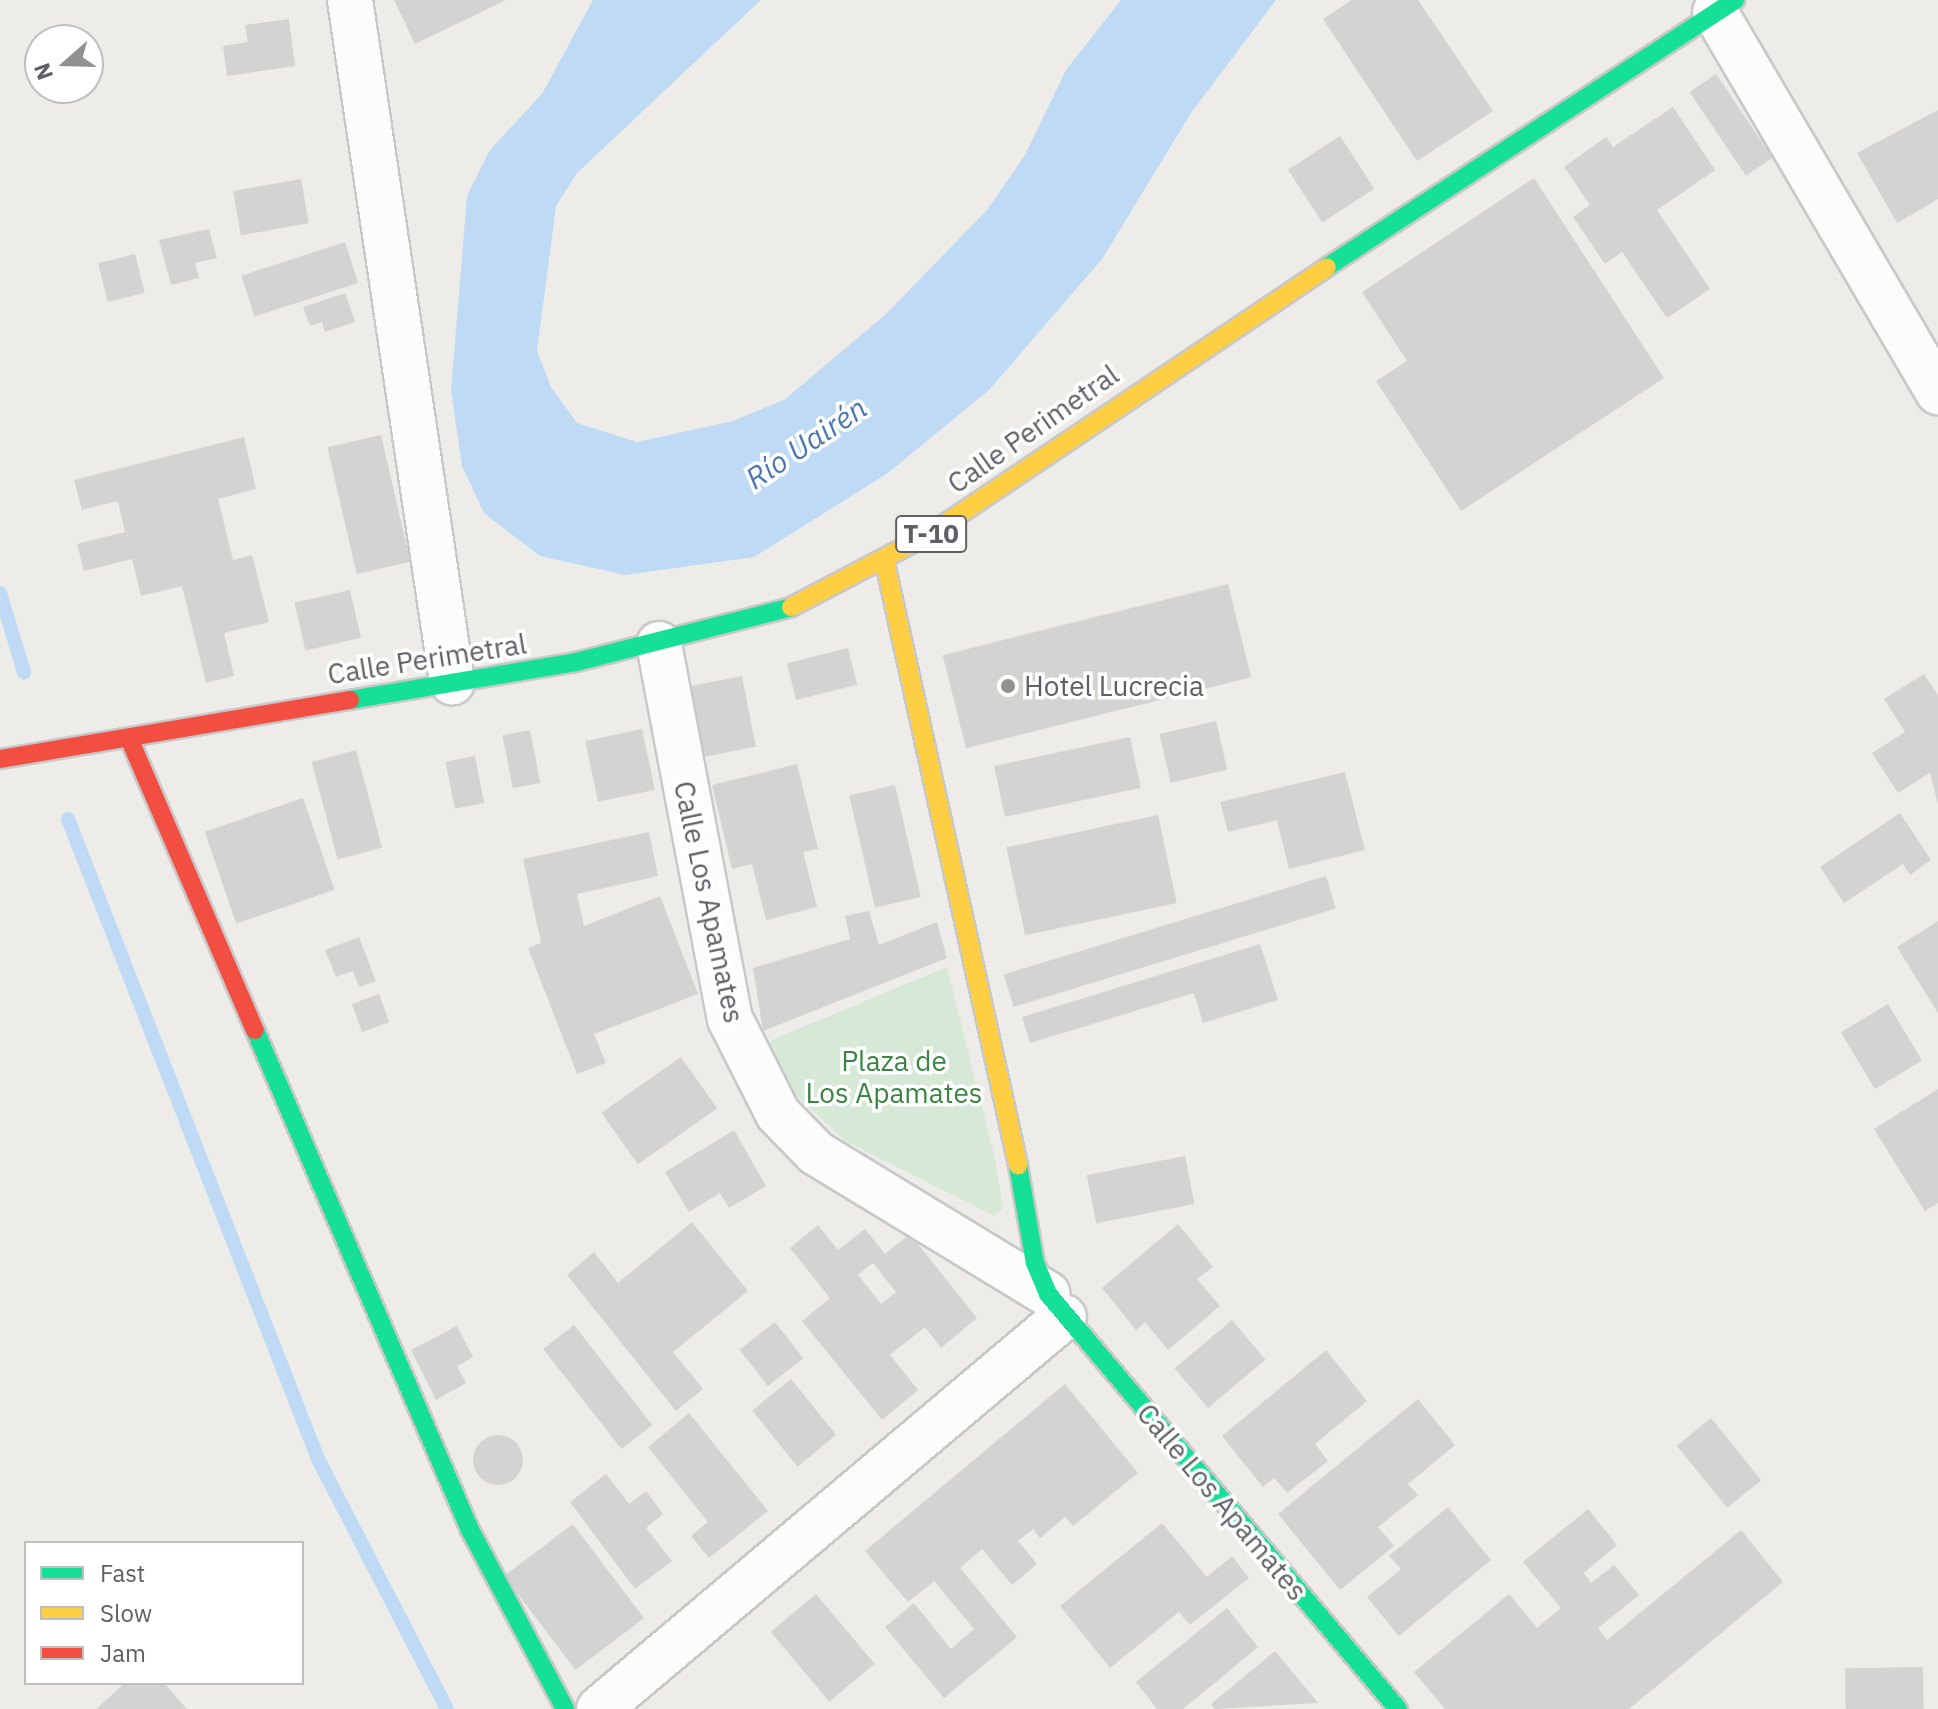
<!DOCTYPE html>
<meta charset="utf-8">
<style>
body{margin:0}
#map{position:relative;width:1938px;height:1709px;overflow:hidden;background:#edece8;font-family:"IBM Plex Sans",sans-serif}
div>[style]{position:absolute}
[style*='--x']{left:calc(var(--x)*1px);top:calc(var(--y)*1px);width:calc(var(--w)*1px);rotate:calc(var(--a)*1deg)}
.green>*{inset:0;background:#d6e8d6}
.water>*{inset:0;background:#bfdaf4}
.stream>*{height:14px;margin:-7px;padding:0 7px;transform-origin:7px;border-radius:7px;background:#bfdaf4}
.building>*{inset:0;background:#d3d3d1;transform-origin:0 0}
.round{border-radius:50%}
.roads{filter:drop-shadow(2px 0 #c9c8c9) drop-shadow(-2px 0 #c9c8c9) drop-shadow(0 2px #c9c8c9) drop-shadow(0 -2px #c9c8c9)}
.street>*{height:44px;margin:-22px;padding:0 22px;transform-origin:22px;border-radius:22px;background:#fcfcfc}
.fast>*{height:18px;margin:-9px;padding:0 9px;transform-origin:9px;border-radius:9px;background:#16e098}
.slow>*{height:18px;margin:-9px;padding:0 9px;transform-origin:9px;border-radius:9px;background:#ffcf43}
.jam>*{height:18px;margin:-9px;padding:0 9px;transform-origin:9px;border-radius:9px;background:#f24e42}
.dots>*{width:22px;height:22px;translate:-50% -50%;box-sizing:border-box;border:4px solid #fff;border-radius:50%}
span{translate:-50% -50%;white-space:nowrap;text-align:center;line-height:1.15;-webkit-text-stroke:7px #fff;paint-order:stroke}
.shield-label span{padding:2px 6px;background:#fff;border:2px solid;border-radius:6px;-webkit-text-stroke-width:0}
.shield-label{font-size:26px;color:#5d6065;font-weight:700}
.street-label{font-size:28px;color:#5d6065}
.poi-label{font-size:28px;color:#5d6065}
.left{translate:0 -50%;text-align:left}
.park-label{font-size:28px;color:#3c8545}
.water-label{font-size:30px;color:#4c77b3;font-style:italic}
.legend{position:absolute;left:24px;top:1541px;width:280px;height:144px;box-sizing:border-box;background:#fff;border:2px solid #bebfc1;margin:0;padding:10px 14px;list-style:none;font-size:24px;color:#5d6065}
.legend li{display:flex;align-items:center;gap:16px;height:40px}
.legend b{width:40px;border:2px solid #bebfc1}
.north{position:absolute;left:24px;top:24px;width:80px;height:80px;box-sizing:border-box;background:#fff;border:2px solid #bebfc1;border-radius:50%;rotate:250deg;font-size:22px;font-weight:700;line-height:32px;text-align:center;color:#5d6065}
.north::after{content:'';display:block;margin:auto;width:28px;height:36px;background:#8f9193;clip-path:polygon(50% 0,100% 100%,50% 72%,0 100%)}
</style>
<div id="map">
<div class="green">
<div style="clip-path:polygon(947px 967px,995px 1159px,1003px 1208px,994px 1216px,844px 1140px,791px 1091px,767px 1042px)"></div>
</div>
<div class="water">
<div style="clip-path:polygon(593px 0,761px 0,577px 173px,556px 206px,537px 351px,551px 387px,577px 423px,637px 442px,733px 421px,784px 400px,885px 315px,987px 210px,1025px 155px,1066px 70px,1121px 0,1276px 0,1191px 113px,1102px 259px,989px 390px,888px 473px,754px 557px,625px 575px,540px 556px,484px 513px,462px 466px,451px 390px,467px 196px,490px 150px,542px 94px)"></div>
</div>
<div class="stream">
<div style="--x:0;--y:593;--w:83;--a:73.1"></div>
<div style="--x:68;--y:819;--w:687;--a:68.66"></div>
<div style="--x:318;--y:1459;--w:281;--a:62.7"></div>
</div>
<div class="building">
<div style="clip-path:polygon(394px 0,506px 0,415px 44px)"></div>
<div style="clip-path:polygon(1352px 0,1418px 0,1493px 111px,1417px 161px,1323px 19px)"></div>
<div style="clip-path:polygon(289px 19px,295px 66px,227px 76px,223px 46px,248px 42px,245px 25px)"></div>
<div style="left:1716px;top:74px;width:101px;height:32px;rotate:56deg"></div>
<div style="clip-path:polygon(1673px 107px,1715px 170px,1657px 210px,1710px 289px,1667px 318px,1622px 252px,1605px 264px,1573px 217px,1590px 205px,1564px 167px,1606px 137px,1613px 147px)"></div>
<div style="clip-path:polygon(1938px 110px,1938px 199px,1897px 223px,1857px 153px)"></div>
<div style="left:1340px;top:136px;width:63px;height:62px;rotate:57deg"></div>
<div style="clip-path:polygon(1534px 178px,1664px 378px,1461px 511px,1376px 381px,1407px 361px,1362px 292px)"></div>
<div style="left:301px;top:179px;width:45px;height:69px;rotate:80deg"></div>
<div style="clip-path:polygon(209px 229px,217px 258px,195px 263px,199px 278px,171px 285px,159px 240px)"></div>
<div style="left:345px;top:242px;width:43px;height:109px;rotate:72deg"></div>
<div style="left:135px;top:254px;width:40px;height:38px;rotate:76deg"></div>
<div style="clip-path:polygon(345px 293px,355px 322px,325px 332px,322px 322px,310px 326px,303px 307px)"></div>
<div style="left:381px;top:435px;width:130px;height:55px;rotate:77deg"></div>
<div style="clip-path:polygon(244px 437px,256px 489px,218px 499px,233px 560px,252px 555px,269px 622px,224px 633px,234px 676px,206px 683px,182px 586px,141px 596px,132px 559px,84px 571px,77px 544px,125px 532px,118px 501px,82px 510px,74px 480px)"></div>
<div style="left:1228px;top:584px;width:96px;height:294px;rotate:76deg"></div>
<div style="left:350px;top:590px;width:49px;height:57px;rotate:77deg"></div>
<div style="left:848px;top:648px;width:38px;height:63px;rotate:76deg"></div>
<div style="clip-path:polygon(1924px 674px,1938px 695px,1938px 804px,1930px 773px,1898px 793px,1872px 753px,1905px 732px,1884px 699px)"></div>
<div style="left:742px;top:676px;width:72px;height:63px;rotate:79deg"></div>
<div style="left:1216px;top:721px;width:50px;height:58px;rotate:77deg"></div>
<div style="left:642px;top:729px;width:62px;height:58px;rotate:78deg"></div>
<div style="left:530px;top:730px;width:54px;height:28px;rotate:79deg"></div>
<div style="left:1130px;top:737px;width:52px;height:139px;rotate:78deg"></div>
<div style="left:356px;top:750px;width:101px;height:46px;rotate:75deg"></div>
<div style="left:475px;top:756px;width:48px;height:30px;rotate:79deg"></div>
<div style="clip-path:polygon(797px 764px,818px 849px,803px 852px,817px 907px,766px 920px,752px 864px,732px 869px,712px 785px)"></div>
<div style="clip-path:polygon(1345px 772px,1365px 850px,1289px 869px,1277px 820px,1228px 832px,1220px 802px)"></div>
<div style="left:895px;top:785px;width:115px;height:47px;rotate:77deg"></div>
<div style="left:303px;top:798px;width:97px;height:104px;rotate:71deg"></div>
<div style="clip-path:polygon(1900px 813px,1931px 860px,1910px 875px,1903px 864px,1844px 903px,1820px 867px)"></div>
<div style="left:1158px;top:815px;width:90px;height:155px;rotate:78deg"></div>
<div style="clip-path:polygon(649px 832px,658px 876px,577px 894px,584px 926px,660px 896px,698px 994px,594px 1034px,606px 1063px,577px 1074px,528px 948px,541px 943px,523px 859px)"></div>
<div style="left:1326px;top:876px;width:34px;height:337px;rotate:73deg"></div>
<div style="clip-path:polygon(869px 911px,879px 945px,937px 922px,947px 958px,763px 1031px,753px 968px,850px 939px,845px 916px)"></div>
<div style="clip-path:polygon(1938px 921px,1938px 1013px,1897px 947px)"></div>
<div style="clip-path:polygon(359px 937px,376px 981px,359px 987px,353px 971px,336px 977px,325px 950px)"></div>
<div style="clip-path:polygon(1260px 944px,1278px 1000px,1203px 1023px,1194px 993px,1030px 1043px,1022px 1017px)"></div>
<div style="left:379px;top:994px;width:30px;height:29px;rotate:70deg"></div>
<div style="left:1888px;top:1004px;width:66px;height:55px;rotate:59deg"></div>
<div style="left:681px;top:1057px;width:63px;height:97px;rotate:55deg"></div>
<div style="clip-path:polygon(1938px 1089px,1938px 1203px,1925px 1211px,1874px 1129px)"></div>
<div style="clip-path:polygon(734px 1130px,766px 1186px,729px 1208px,720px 1193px,689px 1212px,665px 1172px)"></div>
<div style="left:1185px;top:1156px;width:49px;height:100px;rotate:79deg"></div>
<div style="clip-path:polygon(692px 1222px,748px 1291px,673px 1352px,703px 1389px,676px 1411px,567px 1275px,594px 1252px,618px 1283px)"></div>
<div style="clip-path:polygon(1178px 1224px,1213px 1267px,1197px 1279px,1220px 1306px,1168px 1350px,1145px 1322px,1136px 1330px,1102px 1288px)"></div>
<div style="clip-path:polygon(evenodd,818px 1225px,838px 1250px,865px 1229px,885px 1254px,910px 1234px,977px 1318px,941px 1348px,925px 1327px,890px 1355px,918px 1390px,882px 1420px,802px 1321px,830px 1298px,790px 1248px,818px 1225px,873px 1263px,896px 1292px,881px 1304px,858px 1275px,873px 1263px)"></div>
<div style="left:1232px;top:1320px;width:52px;height:75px;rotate:50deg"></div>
<div style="left:775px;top:1322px;width:46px;height:45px;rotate:52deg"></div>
<div style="left:574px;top:1325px;width:127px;height:39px;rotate:52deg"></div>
<div style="clip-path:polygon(457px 1326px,473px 1357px,457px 1366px,466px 1383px,436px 1400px,411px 1350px)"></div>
<div style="clip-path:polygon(1326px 1350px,1367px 1401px,1315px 1444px,1328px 1461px,1287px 1493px,1274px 1478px,1263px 1487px,1222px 1436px)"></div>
<div style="left:791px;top:1379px;width:72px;height:50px;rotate:51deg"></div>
<div style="clip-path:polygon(1065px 1384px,1138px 1473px,1073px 1526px,1065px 1517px,1040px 1538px,1033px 1529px,1018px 1541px,1037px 1564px,1012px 1585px,982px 1549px,960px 1568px,1017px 1637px,944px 1698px,885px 1627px,914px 1603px,951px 1649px,974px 1629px,934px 1581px,908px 1602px,865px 1551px)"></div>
<div style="clip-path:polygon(1418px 1399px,1455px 1445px,1408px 1484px,1418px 1495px,1378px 1527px,1394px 1546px,1340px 1590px,1278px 1514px)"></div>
<div style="clip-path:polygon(689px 1413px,768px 1511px,709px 1558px,691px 1536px,708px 1522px,648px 1447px)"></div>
<div style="left:1711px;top:1418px;width:80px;height:44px;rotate:51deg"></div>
<div class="round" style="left:473px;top:1435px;width:50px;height:50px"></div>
<div style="clip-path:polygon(606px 1474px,629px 1504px,646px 1491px,663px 1514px,646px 1528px,672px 1561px,635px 1589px,570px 1502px)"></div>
<div style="clip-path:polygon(1448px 1507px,1491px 1560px,1399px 1636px,1367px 1597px,1401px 1569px,1389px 1556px)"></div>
<div style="clip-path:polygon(1588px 1509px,1617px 1545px,1584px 1573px,1591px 1583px,1614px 1565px,1639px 1595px,1598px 1628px,1607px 1640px,1741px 1530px,1783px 1582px,1629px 1709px,1445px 1709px,1414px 1672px,1509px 1594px,1537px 1628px,1561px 1608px,1523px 1562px)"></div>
<div style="clip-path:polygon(1162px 1523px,1207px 1577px,1232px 1556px,1249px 1578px,1190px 1625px,1179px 1612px,1110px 1668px,1060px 1606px)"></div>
<div style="left:573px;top:1524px;width:118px;height:86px;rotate:53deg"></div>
<div style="left:816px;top:1594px;width:91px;height:59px;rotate:50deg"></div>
<div style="clip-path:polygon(1227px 1608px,1258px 1647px,1183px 1709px,1157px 1709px,1136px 1682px)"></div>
<div style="clip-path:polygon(1275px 1651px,1318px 1703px,1215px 1709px,1211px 1704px)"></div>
<div style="left:1923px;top:1667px;width:42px;height:78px;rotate:89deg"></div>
<div style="clip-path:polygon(125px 1683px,164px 1683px,187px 1709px,96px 1709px)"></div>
</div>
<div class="roads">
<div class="street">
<div style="--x:350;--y:0;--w:690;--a:81.49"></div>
<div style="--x:1715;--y:12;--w:441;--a:59.6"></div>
<div style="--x:659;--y:644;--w:382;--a:79.3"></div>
<div style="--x:730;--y:1019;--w:106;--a:63.2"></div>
<div style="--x:778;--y:1114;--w:54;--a:45.7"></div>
<div style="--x:816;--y:1153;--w:271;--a:31.3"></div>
<div style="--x:599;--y:1709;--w:608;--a:-40.13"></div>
</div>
<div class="fast">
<div style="--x:1327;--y:267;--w:488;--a:-33.2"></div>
<div style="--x:350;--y:700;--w:229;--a:-9.5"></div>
<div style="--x:576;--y:662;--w:222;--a:-14.3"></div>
<div style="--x:255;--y:1030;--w:544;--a:66.73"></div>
<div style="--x:470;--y:1530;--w:203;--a:62"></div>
<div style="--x:1018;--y:1165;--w:99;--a:80.2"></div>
<div style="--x:1035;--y:1263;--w:34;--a:67"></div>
<div style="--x:1048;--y:1294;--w:543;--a:49.86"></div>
</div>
<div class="slow">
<div style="--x:885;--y:563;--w:617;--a:77.54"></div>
<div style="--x:791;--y:607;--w:157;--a:-27.7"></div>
<div style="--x:930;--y:534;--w:478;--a:-33.9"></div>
</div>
<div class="jam">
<div style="--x:129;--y:738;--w:318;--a:66.7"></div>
<div style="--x:0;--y:759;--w:355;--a:-9.6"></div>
</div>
</div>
<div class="dots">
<div style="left:1008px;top:686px;background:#8f9193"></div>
</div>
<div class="shield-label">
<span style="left:931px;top:534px">T-10</span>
</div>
<div class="street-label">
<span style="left:1033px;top:429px;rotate:-35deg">Calle Perimetral</span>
<span style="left:427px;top:659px;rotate:-9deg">Calle Perimetral</span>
<span style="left:709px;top:902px;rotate:78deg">Calle Los Apamates</span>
<span style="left:1222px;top:1502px;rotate:50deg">Calle Los Apamates</span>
</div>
<div class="poi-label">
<span class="left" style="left:1024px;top:686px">Hotel Lucrecia</span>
</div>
<div class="park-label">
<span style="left:894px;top:1077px">Plaza de<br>Los Apamates</span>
</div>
<div class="water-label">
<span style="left:806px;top:443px;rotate:-34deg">Río Uairén</span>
</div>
<ul class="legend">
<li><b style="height:10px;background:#16e098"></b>Fast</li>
<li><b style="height:10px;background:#ffcf43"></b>Slow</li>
<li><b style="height:10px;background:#f24e42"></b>Jam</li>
</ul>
<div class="north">N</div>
</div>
